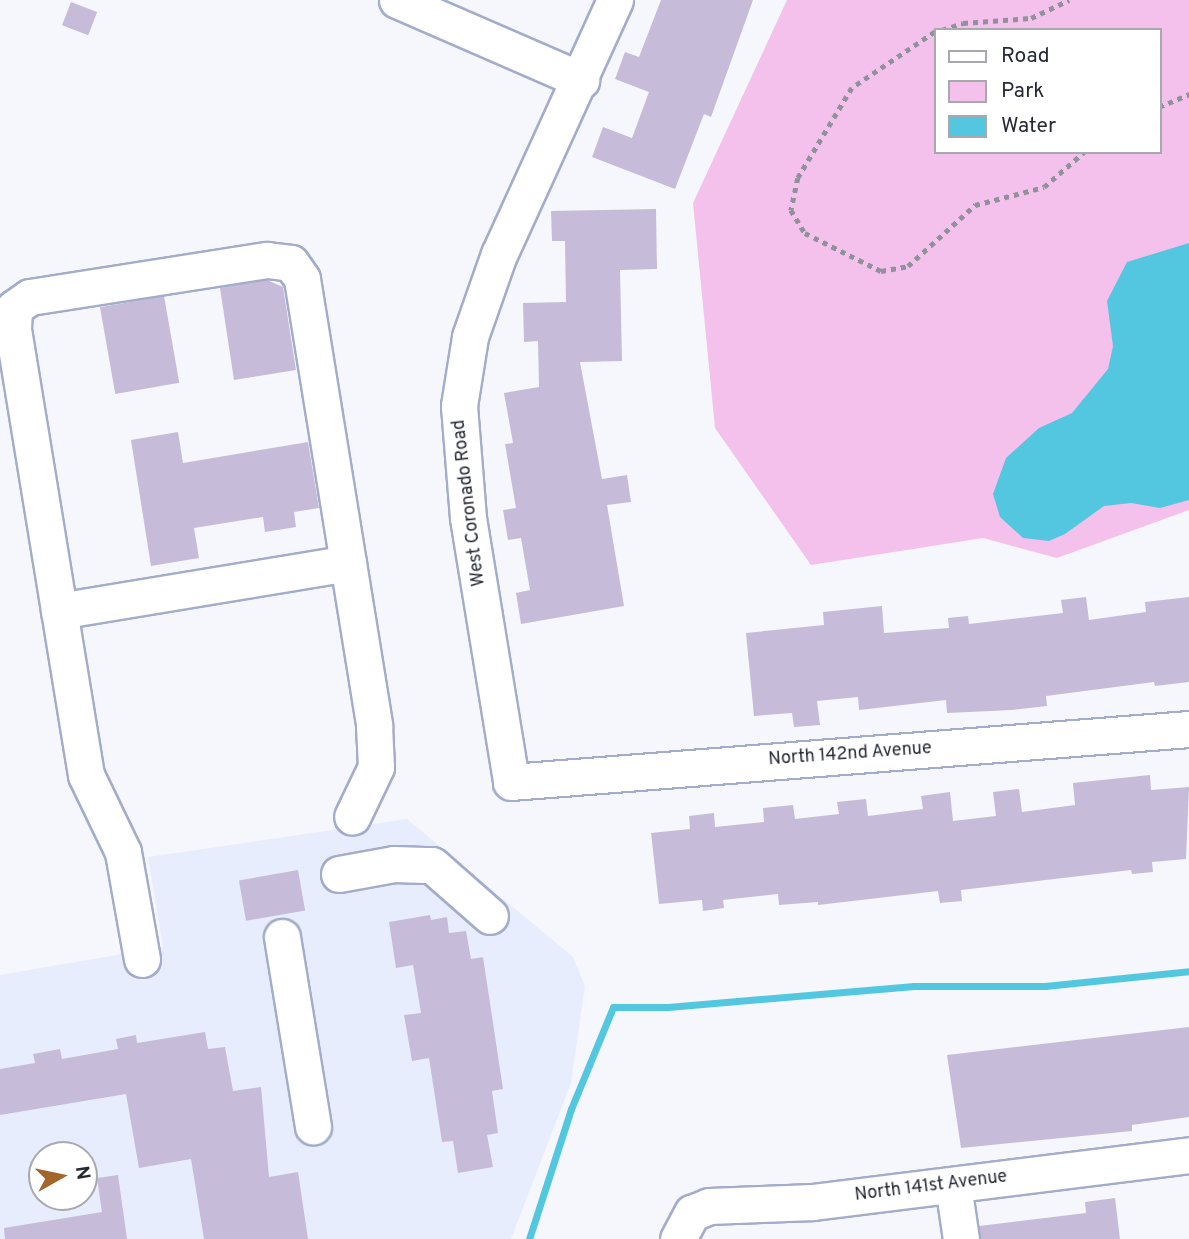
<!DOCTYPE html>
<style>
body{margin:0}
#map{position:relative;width:1189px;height:1239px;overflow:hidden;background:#f5f7fd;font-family:Overpass,sans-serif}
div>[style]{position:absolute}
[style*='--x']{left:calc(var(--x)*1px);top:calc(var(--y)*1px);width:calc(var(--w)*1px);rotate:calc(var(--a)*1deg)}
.built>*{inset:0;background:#e8edfd}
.green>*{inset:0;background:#f3c1eb}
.water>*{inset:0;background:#52c7df}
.stream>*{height:7px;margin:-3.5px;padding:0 3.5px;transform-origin:3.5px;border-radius:3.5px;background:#52c7df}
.building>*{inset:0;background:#c6bbd9;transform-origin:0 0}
.path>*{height:4.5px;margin-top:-2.25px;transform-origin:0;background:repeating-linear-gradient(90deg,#8f929a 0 5px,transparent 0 10px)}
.roads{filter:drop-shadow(2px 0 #a3acca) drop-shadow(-2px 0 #a3acca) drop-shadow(0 2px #a3acca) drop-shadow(0 -2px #a3acca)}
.minor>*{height:35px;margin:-17.5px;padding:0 17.5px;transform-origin:17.5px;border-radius:17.5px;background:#fff}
span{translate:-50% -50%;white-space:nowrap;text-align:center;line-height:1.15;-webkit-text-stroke:7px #fff;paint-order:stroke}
.street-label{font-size:18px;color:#252934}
.legend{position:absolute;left:934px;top:28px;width:228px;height:126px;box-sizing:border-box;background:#fff;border:2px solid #a8a9ae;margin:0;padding:9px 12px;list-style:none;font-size:21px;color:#252934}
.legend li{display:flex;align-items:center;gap:14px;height:35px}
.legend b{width:35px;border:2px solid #a8a9ae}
.north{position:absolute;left:28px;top:1141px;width:70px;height:70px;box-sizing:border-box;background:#fff;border:2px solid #a8a9ae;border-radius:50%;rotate:81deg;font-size:19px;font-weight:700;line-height:28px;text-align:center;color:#252934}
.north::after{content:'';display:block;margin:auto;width:24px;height:32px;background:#a4652b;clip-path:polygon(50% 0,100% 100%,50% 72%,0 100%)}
</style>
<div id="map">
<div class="built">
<div style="clip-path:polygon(evenodd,407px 819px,573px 957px,585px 986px,571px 1083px,511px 1239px,0 1239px,0 975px,163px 947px,148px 857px,407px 819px,42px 1155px,84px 1155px,84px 1197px,42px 1197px,42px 1155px)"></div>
</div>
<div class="green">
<div style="clip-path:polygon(evenodd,787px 0,1189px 0,1189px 510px,1057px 558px,983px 538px,811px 565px,715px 428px,693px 203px,787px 0,935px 30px,1159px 30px,1159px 152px,935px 152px,935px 30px)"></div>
</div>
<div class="water">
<div style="clip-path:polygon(1189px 243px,1189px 500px,1160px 508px,1131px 503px,1104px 506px,1065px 534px,1049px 541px,1023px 538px,1000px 517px,993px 494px,1006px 458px,1039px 428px,1072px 413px,1108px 369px,1113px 346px,1107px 301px,1127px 262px)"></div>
</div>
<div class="stream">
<div style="--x:529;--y:1239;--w:137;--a:-72.1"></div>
<div style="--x:571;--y:1109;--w:110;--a:-67.6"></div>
<div style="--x:613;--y:1007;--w:55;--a:0"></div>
<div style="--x:668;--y:1007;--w:247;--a:-4.9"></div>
<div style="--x:914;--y:986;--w:131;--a:0"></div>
<div style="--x:1045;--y:986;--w:145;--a:-5.9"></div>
</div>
<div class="building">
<div style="clip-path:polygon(661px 0,753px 0,711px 117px,704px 114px,675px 189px,592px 157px,603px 127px,632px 138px,649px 92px,615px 79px,625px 52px,639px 57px)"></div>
<div style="left:71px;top:2px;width:28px;height:25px;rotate:21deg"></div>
<div style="clip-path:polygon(656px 209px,657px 269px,620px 270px,622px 361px,580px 362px,602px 479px,627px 475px,631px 502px,607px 505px,624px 606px,521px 624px,516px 593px,530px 590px,521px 538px,508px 540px,503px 510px,516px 508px,505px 444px,513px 443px,504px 393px,539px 387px,538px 341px,524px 342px,523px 303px,566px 302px,565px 241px,552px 241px,551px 211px)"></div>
<div style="clip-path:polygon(267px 280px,283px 287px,296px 370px,234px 380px,220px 288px)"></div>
<div style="left:164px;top:296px;width:88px;height:65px;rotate:80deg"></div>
<div style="clip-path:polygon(178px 432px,183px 463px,308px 442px,319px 508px,294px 512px,296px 527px,265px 532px,263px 517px,194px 528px,199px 558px,151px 566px,131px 440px)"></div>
<div style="clip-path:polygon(1086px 597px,1089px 620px,1146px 612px,1145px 602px,1189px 597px,1189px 682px,1155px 686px,1154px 682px,1046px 696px,1047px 706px,1012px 710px,947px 713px,946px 700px,859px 710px,858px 697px,817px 701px,820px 725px,794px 727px,792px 713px,754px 716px,746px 633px,824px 625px,823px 612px,882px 606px,884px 633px,949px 628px,948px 618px,968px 616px,969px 624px,1063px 613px,1061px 600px)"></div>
<div style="clip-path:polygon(1150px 775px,1151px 790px,1189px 787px,1186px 859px,1152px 862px,1153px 872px,1132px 874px,1131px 870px,961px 890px,962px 901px,940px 903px,938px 891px,818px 905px,818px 902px,779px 905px,778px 894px,723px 900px,724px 908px,703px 911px,702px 900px,659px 904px,651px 833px,690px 829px,689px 816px,714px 813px,715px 827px,764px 822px,763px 808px,793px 805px,795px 819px,839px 814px,837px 802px,866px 799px,868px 816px,923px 809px,921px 796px,950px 792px,953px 821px,996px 816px,993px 792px,1019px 789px,1022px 812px,1075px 805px,1073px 783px)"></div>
<div style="left:298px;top:870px;width:41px;height:60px;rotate:80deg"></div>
<div style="clip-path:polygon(430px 915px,431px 920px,447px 917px,449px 933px,466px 931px,471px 959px,483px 957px,503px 1089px,492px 1091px,498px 1133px,487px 1135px,493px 1167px,458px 1173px,453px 1141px,442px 1142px,429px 1058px,412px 1061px,404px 1015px,421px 1013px,413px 965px,396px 968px,389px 922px)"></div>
<div style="clip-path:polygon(1189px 1027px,1189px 1117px,1132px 1125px,1132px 1131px,961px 1148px,947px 1055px)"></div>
<div style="clip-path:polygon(205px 1032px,208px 1049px,225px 1047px,233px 1091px,261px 1087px,269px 1177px,298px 1172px,308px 1239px,204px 1239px,191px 1159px,139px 1168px,126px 1094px,0 1115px,0 1069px,35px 1063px,33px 1054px,60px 1049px,62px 1059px,118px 1049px,116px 1039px,136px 1035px,137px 1043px)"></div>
<div style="clip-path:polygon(118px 1175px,127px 1239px,5px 1239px,4px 1228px,102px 1212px,97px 1178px)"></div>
<div style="clip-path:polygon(1115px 1198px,1120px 1239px,981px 1239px,979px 1226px,1086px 1213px,1085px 1202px)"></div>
</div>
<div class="path">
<div style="--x:942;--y:30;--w:22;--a:-18"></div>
<div style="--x:963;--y:23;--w:68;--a:-4.2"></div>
<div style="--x:1031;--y:18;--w:42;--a:-25.3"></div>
<div style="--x:935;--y:32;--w:100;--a:146"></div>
<div style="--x:852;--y:88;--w:105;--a:121"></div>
<div style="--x:798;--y:178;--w:33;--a:102"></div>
<div style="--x:791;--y:210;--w:27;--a:59"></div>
<div style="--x:805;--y:233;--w:85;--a:26.6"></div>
<div style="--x:881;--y:271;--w:27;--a:-10"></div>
<div style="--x:908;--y:266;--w:91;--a:-42.3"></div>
<div style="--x:975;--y:205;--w:71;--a:-14.6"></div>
<div style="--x:1044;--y:187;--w:53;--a:-41.2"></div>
<div style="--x:1159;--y:107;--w:33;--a:-23"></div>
</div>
<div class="roads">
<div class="minor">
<div style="--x:397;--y:0;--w:201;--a:23.5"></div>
<div style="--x:615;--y:0;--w:279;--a:114.5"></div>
<div style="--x:499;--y:254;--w:88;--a:109.3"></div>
<div style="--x:470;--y:337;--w:70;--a:99.1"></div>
<div style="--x:459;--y:406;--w:112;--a:85.4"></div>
<div style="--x:468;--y:518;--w:267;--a:80.7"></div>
<div style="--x:511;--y:782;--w:680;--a:-4.47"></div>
<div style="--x:59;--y:611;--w:293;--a:-9.4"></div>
<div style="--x:339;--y:874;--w:56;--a:-10.3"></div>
<div style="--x:394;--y:864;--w:38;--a:2"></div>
<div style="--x:432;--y:865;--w:77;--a:41.3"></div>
<div style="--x:282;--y:937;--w:192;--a:80.7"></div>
<div style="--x:142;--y:959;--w:109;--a:-100.1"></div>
<div style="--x:123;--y:852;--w:85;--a:-115.7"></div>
<div style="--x:86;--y:775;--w:453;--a:-99.3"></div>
<div style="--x:13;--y:328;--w:20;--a:-87"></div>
<div style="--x:14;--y:308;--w:19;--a:-35"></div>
<div style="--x:30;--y:297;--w:240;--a:-8.9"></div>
<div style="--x:267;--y:260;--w:24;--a:7"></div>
<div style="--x:291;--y:263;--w:19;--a:55"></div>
<div style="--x:302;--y:279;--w:453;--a:80.8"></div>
<div style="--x:374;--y:726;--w:41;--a:87.2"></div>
<div style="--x:376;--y:767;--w:55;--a:115.6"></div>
<div style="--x:953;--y:1185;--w:55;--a:81.6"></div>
<div style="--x:678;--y:1239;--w:30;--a:-62"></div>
<div style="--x:692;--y:1213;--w:18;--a:-22"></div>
<div style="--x:709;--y:1206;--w:104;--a:-2.2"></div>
<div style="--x:813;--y:1202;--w:379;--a:-7.1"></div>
</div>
</div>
<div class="street-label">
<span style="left:470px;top:503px;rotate:-97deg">West Coronado Road</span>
<span style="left:850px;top:755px;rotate:-4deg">North 142nd Avenue</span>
<span style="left:931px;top:1187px;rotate:-7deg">North 141st Avenue</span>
</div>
<ul class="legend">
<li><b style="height:9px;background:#fff"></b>Road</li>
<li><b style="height:19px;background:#f3c1eb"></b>Park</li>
<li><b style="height:19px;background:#52c7df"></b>Water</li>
</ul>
<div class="north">N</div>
</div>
